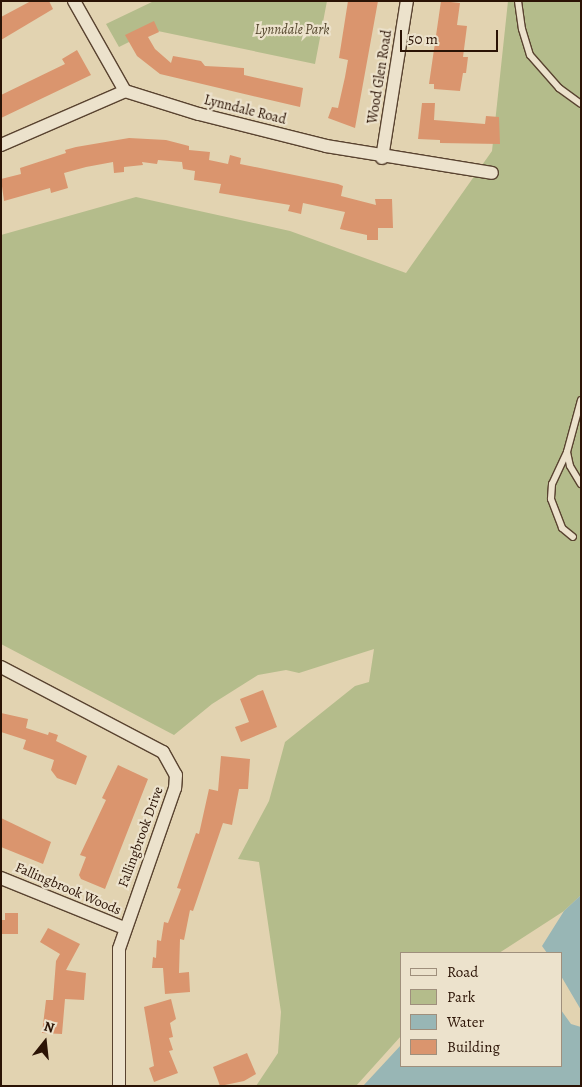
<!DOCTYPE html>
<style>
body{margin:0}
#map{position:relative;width:582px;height:1087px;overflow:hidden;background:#e2d3b1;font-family:Alegreya,serif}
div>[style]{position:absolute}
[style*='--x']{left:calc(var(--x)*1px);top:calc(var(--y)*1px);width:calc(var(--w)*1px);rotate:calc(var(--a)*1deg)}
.green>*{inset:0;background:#b4bc8b}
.water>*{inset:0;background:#98b6b5}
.building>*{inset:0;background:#da956e}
.roads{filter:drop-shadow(1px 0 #594330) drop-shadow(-1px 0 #594330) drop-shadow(0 1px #594330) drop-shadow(0 -1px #594330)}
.lane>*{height:6px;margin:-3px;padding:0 3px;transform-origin:3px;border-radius:3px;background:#ece2cc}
.street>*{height:12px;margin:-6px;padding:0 6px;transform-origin:6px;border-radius:6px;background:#ece2cc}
span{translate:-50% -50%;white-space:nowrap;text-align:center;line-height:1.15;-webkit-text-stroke:4.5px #ece2cc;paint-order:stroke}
.park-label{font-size:14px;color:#54462d;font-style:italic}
.street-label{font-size:14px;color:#2b1305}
.frame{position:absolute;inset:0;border:2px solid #2b1305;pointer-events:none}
.legend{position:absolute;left:400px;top:952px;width:162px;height:115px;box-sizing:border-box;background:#ece2cc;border:1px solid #9f8f7c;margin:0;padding:6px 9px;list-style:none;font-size:15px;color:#2b1305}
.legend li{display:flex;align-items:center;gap:10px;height:25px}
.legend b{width:25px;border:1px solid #9f8f7c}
.north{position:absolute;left:20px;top:1017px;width:50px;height:50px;-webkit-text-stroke:4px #ece2cc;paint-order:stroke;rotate:16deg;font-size:14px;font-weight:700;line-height:20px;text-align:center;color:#2b1305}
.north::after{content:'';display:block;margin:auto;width:18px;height:22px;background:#2b1305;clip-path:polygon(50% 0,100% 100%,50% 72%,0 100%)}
.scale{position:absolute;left:400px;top:30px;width:98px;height:22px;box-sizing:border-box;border:2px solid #2b1305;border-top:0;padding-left:6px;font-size:15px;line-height:18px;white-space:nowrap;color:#2b1305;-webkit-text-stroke:4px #ece2cc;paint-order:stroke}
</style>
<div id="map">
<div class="green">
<div style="clip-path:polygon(154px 1px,327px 1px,315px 64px,153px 30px,119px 47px,106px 24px)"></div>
<div style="clip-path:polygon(508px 1px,581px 1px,581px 895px,564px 911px,499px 953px,401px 953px,401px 1036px,356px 1086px,256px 1086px,278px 1053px,281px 1012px,259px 862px,238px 859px,269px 801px,285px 742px,355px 686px,369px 682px,374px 649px,299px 673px,286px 670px,258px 675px,212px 704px,174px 735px,1px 644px,1px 235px,136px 197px,290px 231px,406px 273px,492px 151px)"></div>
</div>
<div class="water">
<div style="clip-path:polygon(581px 895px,581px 1010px,561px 976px,561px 953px,547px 953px,542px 946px,564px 911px)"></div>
<div style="clip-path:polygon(561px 1010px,571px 1024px,581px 1027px,581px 1086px,363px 1086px,401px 1045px,401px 1066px,561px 1066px)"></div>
</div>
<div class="building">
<div style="clip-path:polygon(31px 1px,49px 1px,53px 9px,1px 40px,1px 17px)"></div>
<div style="clip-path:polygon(348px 1px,378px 1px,355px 128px,328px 118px,332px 107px,338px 108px,345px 77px,348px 60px,339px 58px)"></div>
<div style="clip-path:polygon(441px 1px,460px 3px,457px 25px,467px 26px,463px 57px,468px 57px,466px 73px,463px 73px,460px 91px,434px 89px,434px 84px,429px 84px)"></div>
<div style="clip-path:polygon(154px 21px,159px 32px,148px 37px,155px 49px,171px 63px,173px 56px,201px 61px,205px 66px,244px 68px,244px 75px,303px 88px,300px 107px,160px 74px,137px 56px,125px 35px)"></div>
<div style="clip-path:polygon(77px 50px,91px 75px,1px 118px,1px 95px,65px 64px,62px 59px)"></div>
<div style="clip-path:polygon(422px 103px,435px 103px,434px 120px,485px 124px,486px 116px,499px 117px,500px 144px,440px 143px,440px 140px,418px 139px)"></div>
<div style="clip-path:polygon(129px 138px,166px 140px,189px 146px,189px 150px,210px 152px,209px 160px,228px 164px,230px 155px,241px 158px,240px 164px,338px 184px,343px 186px,341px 196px,376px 205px,375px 199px,392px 199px,393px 228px,378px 228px,378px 240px,367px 240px,367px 235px,340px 229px,345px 212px,303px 203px,301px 214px,288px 211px,290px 205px,219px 193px,221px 184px,194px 180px,195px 171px,183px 169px,182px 162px,158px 160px,157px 164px,142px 162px,143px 165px,124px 167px,124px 172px,114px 173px,113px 162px,86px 167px,64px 173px,68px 188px,51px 193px,50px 188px,4px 201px,1px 179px,21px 174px,20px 168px,66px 153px,65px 150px,76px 147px)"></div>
<div style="clip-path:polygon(263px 690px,277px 727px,241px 742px,235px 727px,249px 722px,240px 699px)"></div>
<div style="clip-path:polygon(1px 713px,28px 719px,26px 728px,48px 735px,49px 732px,58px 735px,56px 741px,87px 756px,76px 785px,57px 778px,51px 770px,54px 760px,23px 749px,26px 740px,1px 732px)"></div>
<div style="clip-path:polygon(221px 756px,250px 759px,248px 789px,239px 789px,232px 825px,223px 823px,193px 911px,190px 910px,184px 940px,180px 939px,179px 973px,189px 972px,190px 992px,165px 994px,163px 968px,152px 968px,153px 957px,156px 958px,157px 940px,161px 941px,164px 922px,168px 923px,181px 889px,177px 888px,196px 833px,199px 834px,209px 789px,218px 791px)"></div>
<div style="clip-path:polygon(118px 765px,148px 779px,105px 889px,81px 879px,79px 875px,86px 857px,80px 855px,106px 800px,102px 798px)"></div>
<div style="clip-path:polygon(1px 818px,51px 842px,43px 864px,1px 847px)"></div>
<div style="clip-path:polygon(5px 913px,18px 913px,18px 934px,1px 934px,1px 920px,5px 920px)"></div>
<div style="clip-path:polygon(48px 928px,80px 944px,66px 970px,86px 973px,84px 1000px,65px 999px,62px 1034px,42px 1033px,46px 1000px,53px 1000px,56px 961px,60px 954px,40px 942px)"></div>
<div style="clip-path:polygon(171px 999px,176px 1019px,170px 1023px,173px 1037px,169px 1038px,173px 1050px,169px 1051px,178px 1073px,154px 1082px,149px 1068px,154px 1066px,144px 1007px)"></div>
<div style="clip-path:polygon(247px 1053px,256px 1074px,244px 1081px,220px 1086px,213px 1067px)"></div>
</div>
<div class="roads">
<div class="lane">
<div style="--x:518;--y:1;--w:28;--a:82"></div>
<div style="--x:522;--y:29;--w:27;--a:73"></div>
<div style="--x:530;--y:55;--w:44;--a:48.7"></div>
<div style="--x:559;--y:88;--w:27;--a:36"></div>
<div style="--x:581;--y:400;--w:54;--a:105.1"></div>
<div style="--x:567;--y:452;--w:14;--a:78"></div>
<div style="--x:570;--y:466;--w:21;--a:59"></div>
<div style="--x:567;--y:452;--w:35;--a:115"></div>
<div style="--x:552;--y:484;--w:15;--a:94"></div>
<div style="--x:551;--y:499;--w:31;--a:69"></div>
<div style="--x:562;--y:528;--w:14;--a:39"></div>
</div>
<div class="street">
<div style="--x:74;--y:1;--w:103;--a:60.5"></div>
<div style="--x:1;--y:145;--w:135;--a:-23.5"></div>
<div style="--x:125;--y:91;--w:77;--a:17.3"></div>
<div style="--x:199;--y:114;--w:131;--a:14.1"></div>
<div style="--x:326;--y:146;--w:168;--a:9.2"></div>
<div style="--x:382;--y:158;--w:159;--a:-81"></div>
<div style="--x:1;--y:667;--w:183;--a:27.7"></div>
<div style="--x:163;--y:752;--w:26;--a:61"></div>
<div style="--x:176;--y:775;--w:13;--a:94"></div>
<div style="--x:175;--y:788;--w:170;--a:109.2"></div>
<div style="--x:119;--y:949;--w:137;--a:90"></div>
<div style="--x:1;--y:878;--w:133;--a:22.1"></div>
</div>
</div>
<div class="park-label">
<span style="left:292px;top:30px">Lynndale Park</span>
</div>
<div class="street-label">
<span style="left:380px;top:77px;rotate:-81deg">Wood Glen Road</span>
<span style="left:245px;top:110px;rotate:14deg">Lynndale Road</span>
<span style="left:141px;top:837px;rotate:-70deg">Fallingbrook Drive</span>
<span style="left:68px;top:889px;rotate:23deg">Fallingbrook Woods</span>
</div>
<div class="frame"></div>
<ul class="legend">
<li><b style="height:6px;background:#ece2cc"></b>Road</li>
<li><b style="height:14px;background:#b4bc8b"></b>Park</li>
<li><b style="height:14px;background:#98b6b5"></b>Water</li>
<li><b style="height:14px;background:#da956e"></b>Building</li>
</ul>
<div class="north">N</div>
<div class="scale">50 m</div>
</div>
